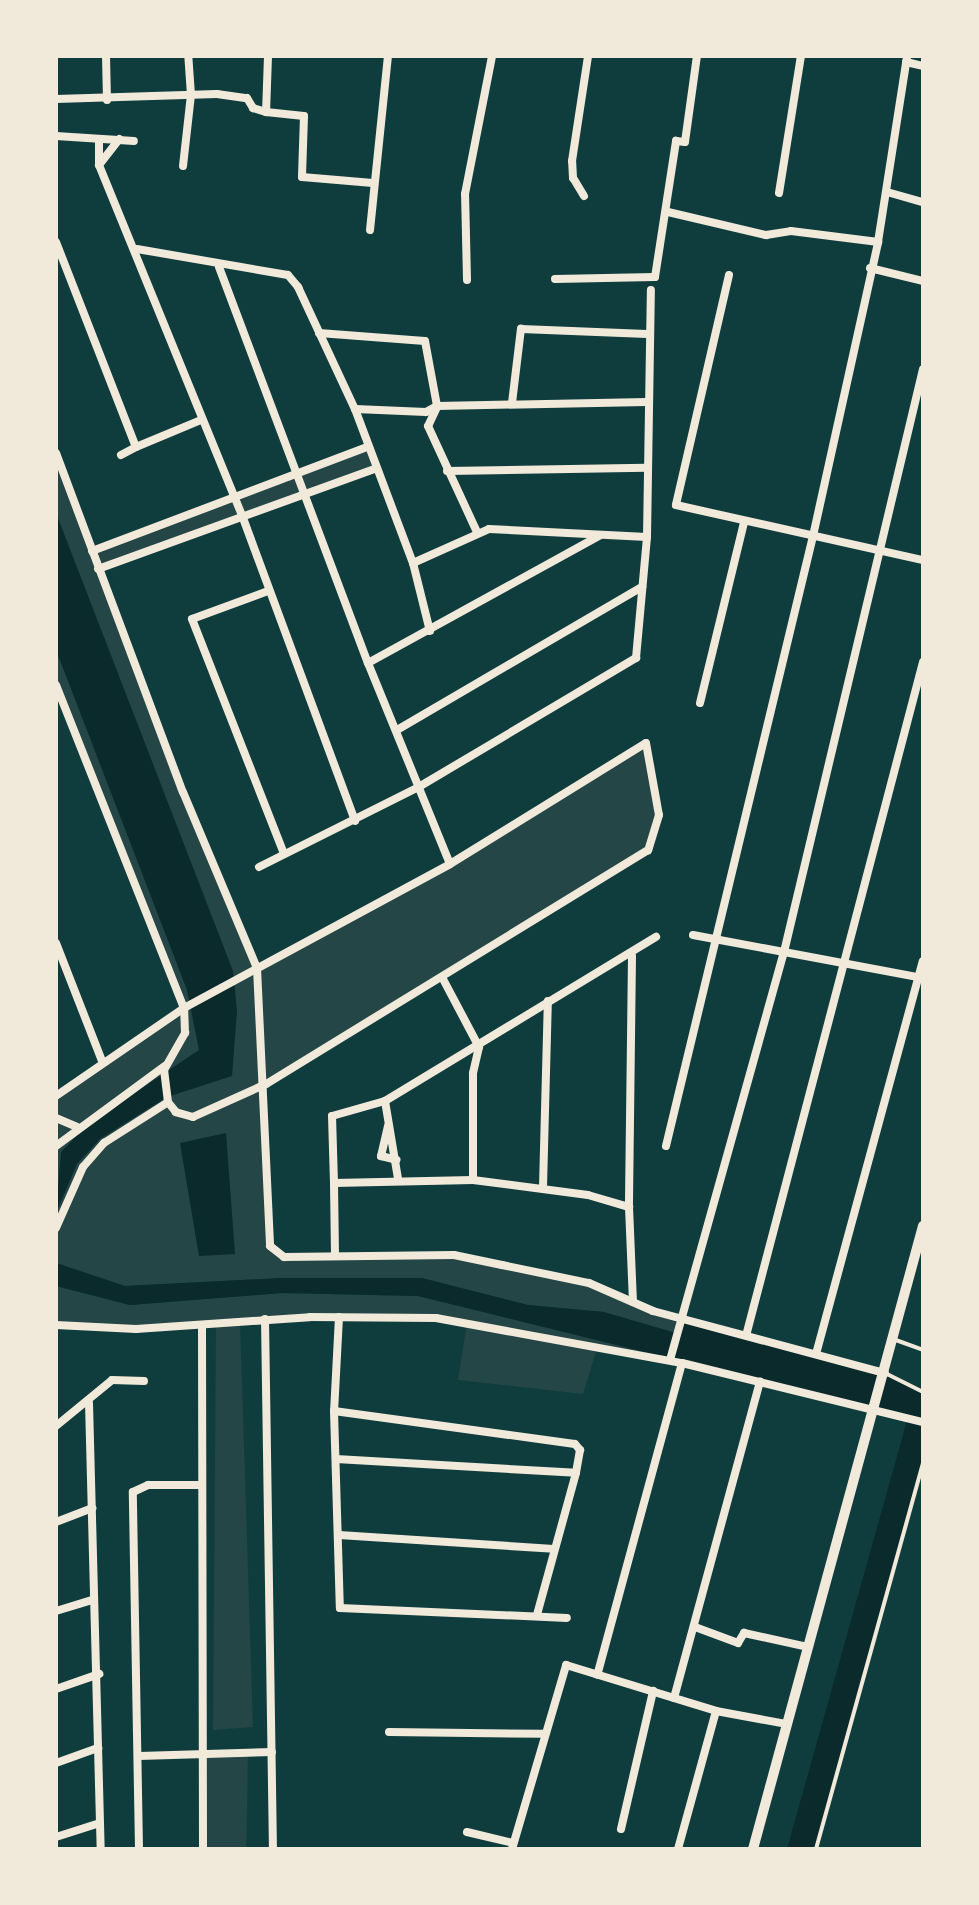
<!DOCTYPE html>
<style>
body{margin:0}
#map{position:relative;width:979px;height:1905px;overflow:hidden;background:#0f3d3e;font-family:"Crimson Pro",serif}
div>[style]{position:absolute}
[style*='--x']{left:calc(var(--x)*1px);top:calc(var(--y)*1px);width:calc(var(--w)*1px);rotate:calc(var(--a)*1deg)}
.green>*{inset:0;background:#244646;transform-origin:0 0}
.water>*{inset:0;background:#0a2a2b}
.service>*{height:4px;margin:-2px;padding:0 2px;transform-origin:2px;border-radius:2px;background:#f1e9da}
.minor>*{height:8px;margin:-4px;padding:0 4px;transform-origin:4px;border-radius:4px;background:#f1e9da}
.tertiary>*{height:10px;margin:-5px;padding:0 5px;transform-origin:5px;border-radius:5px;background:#f1e9da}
span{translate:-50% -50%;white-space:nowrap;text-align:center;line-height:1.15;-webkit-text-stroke:6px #f1e9da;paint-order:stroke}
.frame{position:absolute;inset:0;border:58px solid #f1e9da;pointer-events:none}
</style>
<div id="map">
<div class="green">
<div style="clip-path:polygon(367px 447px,375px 469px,99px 569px,257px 968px,450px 864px,646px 743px,659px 815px,648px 850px,266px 1084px,267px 1237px,285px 1257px,454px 1255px,589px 1283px,923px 1422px,598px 1345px,583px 1394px,458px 1380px,467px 1323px,436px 1318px,240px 1322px,253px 1727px,213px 1730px,216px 1325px,56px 1325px,56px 1286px,130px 1305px,282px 1293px,418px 1296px,670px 1355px,604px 1312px,528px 1305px,421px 1278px,281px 1278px,125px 1286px,56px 1263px,56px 1096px,184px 1008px,56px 685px,56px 453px,92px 550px)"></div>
<div style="left:202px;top:1751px;width:46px;height:98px;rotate:1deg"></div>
</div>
<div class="water">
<div style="clip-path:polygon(56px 513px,233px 971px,237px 1011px,232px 1076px,167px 1097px,100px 1139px,77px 1164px,56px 1213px,61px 1152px,88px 1124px,199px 1050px,187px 990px,56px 650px)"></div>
<div style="clip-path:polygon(226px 1133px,235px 1254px,199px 1256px,180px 1143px)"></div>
<div style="clip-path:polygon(56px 1263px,125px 1286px,281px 1278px,422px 1278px,528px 1305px,604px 1312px,676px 1333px,682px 1318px,885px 1373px,923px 1392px,923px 1463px,816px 1849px,787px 1849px,908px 1417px,418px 1296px,282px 1293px,130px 1305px,56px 1286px)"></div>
</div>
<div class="service">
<div style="--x:893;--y:1339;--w:32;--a:20"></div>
<div style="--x:885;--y:1373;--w:42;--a:26.6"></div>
<div style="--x:816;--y:1849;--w:401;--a:-74.5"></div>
</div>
<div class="minor">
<div style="--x:106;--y:56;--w:44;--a:88.7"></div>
<div style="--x:268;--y:56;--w:56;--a:92"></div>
<div style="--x:266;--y:112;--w:38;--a:6"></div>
<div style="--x:304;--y:116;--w:61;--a:91.9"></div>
<div style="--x:302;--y:177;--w:71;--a:4.8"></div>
<div style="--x:906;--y:62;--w:17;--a:13"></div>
<div style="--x:56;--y:99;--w:161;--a:-1.8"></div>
<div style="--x:217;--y:94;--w:30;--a:8"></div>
<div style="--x:247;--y:98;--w:12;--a:59"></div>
<div style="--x:253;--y:108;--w:14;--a:17"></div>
<div style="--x:56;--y:136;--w:78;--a:3.7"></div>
<div style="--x:99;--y:140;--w:25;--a:90"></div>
<div style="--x:99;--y:165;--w:381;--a:67.8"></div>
<div style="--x:243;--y:518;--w:323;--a:69.7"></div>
<div style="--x:99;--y:165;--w:33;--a:-52"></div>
<div style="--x:183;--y:166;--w:71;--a:-83.6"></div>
<div style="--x:191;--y:95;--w:39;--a:-94"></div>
<div style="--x:887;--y:192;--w:37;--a:16"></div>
<div style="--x:779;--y:193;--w:139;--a:-80.9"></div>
<div style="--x:584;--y:196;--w:21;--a:-121"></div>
<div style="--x:573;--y:178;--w:17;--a:-93"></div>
<div style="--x:572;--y:161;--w:106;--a:-81.3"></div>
<div style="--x:668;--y:212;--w:101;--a:13.2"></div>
<div style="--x:766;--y:235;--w:25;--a:-9"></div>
<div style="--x:791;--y:231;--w:88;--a:7.2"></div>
<div style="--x:370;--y:230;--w:175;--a:-84.1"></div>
<div style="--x:56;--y:242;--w:220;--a:68.7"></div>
<div style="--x:136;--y:447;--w:70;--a:-22.6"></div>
<div style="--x:137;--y:249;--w:153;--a:9.8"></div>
<div style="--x:288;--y:275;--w:16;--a:50"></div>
<div style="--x:298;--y:287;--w:135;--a:65"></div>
<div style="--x:355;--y:409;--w:165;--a:69.4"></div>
<div style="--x:413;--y:563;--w:70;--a:76"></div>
<div style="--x:219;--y:267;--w:423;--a:69.4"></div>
<div style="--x:368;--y:663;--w:217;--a:67.8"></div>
<div style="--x:870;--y:268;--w:55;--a:13.8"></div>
<div style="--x:729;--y:275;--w:236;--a:103"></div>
<div style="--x:676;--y:505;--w:253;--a:12.6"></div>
<div style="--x:555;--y:279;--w:100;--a:-1.1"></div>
<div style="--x:655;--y:277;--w:138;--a:-81.2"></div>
<div style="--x:676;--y:141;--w:9;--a:6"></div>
<div style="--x:685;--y:142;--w:87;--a:-82.1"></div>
<div style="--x:467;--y:280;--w:86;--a:-91.3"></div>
<div style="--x:465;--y:194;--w:141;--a:-78.9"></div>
<div style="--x:319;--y:333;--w:106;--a:4.3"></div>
<div style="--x:425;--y:341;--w:66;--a:79.5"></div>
<div style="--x:512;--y:403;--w:75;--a:-83.1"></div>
<div style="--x:521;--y:329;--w:126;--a:2.3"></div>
<div style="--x:437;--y:407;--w:21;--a:115"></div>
<div style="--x:428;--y:426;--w:117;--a:65.2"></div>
<div style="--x:355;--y:409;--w:71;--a:2.4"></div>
<div style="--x:426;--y:412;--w:13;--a:-29"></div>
<div style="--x:437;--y:406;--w:210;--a:-1.1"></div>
<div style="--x:56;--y:453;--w:362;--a:69.5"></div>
<div style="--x:183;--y:792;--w:191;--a:67.2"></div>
<div style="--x:257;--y:968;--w:278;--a:87.3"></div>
<div style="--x:270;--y:1246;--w:18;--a:38"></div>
<div style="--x:284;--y:1257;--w:170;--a:-0.7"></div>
<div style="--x:454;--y:1255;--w:49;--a:11.8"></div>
<div style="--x:502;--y:1265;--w:89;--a:11.7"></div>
<div style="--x:589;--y:1283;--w:70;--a:23.6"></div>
<div style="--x:653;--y:1311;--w:240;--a:15"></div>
<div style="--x:121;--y:455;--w:17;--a:-28"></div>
<div style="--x:447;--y:471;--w:199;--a:-0.9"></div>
<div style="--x:92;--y:551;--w:294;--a:-20.7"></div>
<div style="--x:413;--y:563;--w:83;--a:-24.1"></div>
<div style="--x:489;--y:529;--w:158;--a:2.9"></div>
<div style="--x:98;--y:569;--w:294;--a:-19.9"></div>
<div style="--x:268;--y:591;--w:81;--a:159.8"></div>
<div style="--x:192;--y:619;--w:252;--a:68.6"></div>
<div style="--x:368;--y:663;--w:264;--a:-28.8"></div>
<div style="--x:56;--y:685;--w:347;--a:68.4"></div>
<div style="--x:184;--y:1008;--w:155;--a:145.5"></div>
<div style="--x:700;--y:703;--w:186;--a:-76.3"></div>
<div style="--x:397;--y:730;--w:284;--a:-30.3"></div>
<div style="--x:646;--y:743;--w:73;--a:79.8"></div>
<div style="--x:659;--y:815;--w:37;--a:107"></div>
<div style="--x:648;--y:850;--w:448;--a:148.5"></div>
<div style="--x:266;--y:1084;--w:80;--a:155.7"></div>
<div style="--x:193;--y:1117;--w:18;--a:-164"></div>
<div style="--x:176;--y:1112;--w:13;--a:-129"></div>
<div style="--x:168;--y:1102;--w:32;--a:-97"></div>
<div style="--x:164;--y:1070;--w:43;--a:-60.4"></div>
<div style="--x:185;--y:1033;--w:25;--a:-92"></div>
<div style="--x:184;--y:1008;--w:302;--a:-28.4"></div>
<div style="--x:450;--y:864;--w:230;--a:-31.7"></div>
<div style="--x:259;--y:867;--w:177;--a:-26.6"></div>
<div style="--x:417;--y:788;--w:255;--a:-30.7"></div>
<div style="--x:636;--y:658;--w:121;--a:-84.8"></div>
<div style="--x:647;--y:537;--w:247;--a:-89.1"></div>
<div style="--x:693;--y:935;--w:233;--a:10.6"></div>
<div style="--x:56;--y:943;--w:127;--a:68.7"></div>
<div style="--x:632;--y:956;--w:251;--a:90.7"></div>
<div style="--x:629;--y:1207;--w:95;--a:87.6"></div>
<div style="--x:443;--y:979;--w:77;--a:62.1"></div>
<div style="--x:479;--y:1047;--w:27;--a:103"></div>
<div style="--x:473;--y:1073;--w:107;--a:90"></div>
<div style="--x:473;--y:1180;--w:116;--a:7.4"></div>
<div style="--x:588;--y:1195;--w:43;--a:16.3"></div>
<div style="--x:385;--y:1101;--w:79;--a:80.5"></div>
<div style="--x:56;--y:1118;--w:23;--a:23"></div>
<div style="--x:388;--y:1126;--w:31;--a:103"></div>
<div style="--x:381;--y:1156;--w:16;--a:14"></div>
<div style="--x:56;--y:1146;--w:135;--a:-36.3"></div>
<div style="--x:666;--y:1146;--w:627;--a:-76.45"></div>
<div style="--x:813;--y:536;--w:301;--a:-77.5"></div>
<div style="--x:878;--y:242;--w:188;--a:-81.1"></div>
<div style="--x:334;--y:1183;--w:67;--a:-91.7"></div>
<div style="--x:332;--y:1116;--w:55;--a:-15.8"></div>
<div style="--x:385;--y:1101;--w:317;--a:-31.2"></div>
<div style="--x:543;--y:1187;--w:186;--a:-88.5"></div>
<div style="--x:56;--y:1228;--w:67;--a:-66.1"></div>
<div style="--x:83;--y:1167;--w:32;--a:-49"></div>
<div style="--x:104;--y:1143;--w:76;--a:-32.6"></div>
<div style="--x:335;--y:1255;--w:72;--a:-90.8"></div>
<div style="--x:334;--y:1183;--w:139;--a:-1.2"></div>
<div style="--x:339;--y:1317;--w:94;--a:93"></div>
<div style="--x:334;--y:1411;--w:197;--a:88.3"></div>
<div style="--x:340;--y:1608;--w:227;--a:2.5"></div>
<div style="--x:265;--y:1319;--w:530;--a:89.14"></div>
<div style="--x:56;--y:1325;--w:80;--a:2.9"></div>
<div style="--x:136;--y:1329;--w:174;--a:-3.9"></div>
<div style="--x:310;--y:1317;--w:126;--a:0.5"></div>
<div style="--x:436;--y:1318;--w:250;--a:10.4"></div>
<div style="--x:682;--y:1363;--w:323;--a:105.2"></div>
<div style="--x:202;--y:1326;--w:523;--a:89.89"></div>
<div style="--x:747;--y:1332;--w:693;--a:-75.28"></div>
<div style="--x:816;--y:1354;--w:407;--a:-74.8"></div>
<div style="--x:670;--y:1360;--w:424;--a:-74.4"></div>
<div style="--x:784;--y:952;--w:599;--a:-76.59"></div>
<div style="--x:682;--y:1363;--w:248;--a:13.8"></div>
<div style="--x:89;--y:1403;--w:446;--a:88.5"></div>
<div style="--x:334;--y:1411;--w:243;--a:7.8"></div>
<div style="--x:575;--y:1444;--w:8;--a:50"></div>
<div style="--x:580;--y:1450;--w:23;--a:100"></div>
<div style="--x:576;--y:1473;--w:147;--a:105.4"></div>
<div style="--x:56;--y:1426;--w:72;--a:-39.4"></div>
<div style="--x:112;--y:1380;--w:32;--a:2"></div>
<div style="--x:336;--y:1459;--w:240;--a:3.3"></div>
<div style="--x:56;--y:1522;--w:39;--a:-21"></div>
<div style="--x:339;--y:1535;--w:215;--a:3.7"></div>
<div style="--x:56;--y:1611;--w:39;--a:-17"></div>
<div style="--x:695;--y:1627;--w:46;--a:20.4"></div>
<div style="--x:738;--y:1643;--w:12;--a:-59"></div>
<div style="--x:744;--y:1633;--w:66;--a:12.3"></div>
<div style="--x:56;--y:1689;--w:46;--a:-19.2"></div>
<div style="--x:674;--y:1698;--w:328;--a:-74.8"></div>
<div style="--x:389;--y:1732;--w:153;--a:0.7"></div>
<div style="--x:139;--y:1756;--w:133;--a:-1.7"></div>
<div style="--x:56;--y:1763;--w:45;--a:-19.7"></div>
<div style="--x:621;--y:1829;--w:142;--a:-76.9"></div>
<div style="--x:467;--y:1832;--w:47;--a:13.4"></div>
<div style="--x:56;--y:1837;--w:46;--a:-17.7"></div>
<div style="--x:139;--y:1849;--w:357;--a:-91"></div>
<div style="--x:133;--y:1492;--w:17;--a:-25"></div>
<div style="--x:148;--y:1485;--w:52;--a:0"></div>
<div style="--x:512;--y:1849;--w:192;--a:-73.6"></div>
<div style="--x:566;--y:1665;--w:157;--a:17"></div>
<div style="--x:716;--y:1711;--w:71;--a:10.5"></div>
<div style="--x:678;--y:1849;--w:143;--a:-74.6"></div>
</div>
<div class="tertiary">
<div style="--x:753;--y:1849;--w:646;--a:-74.74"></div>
</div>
<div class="frame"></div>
</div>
